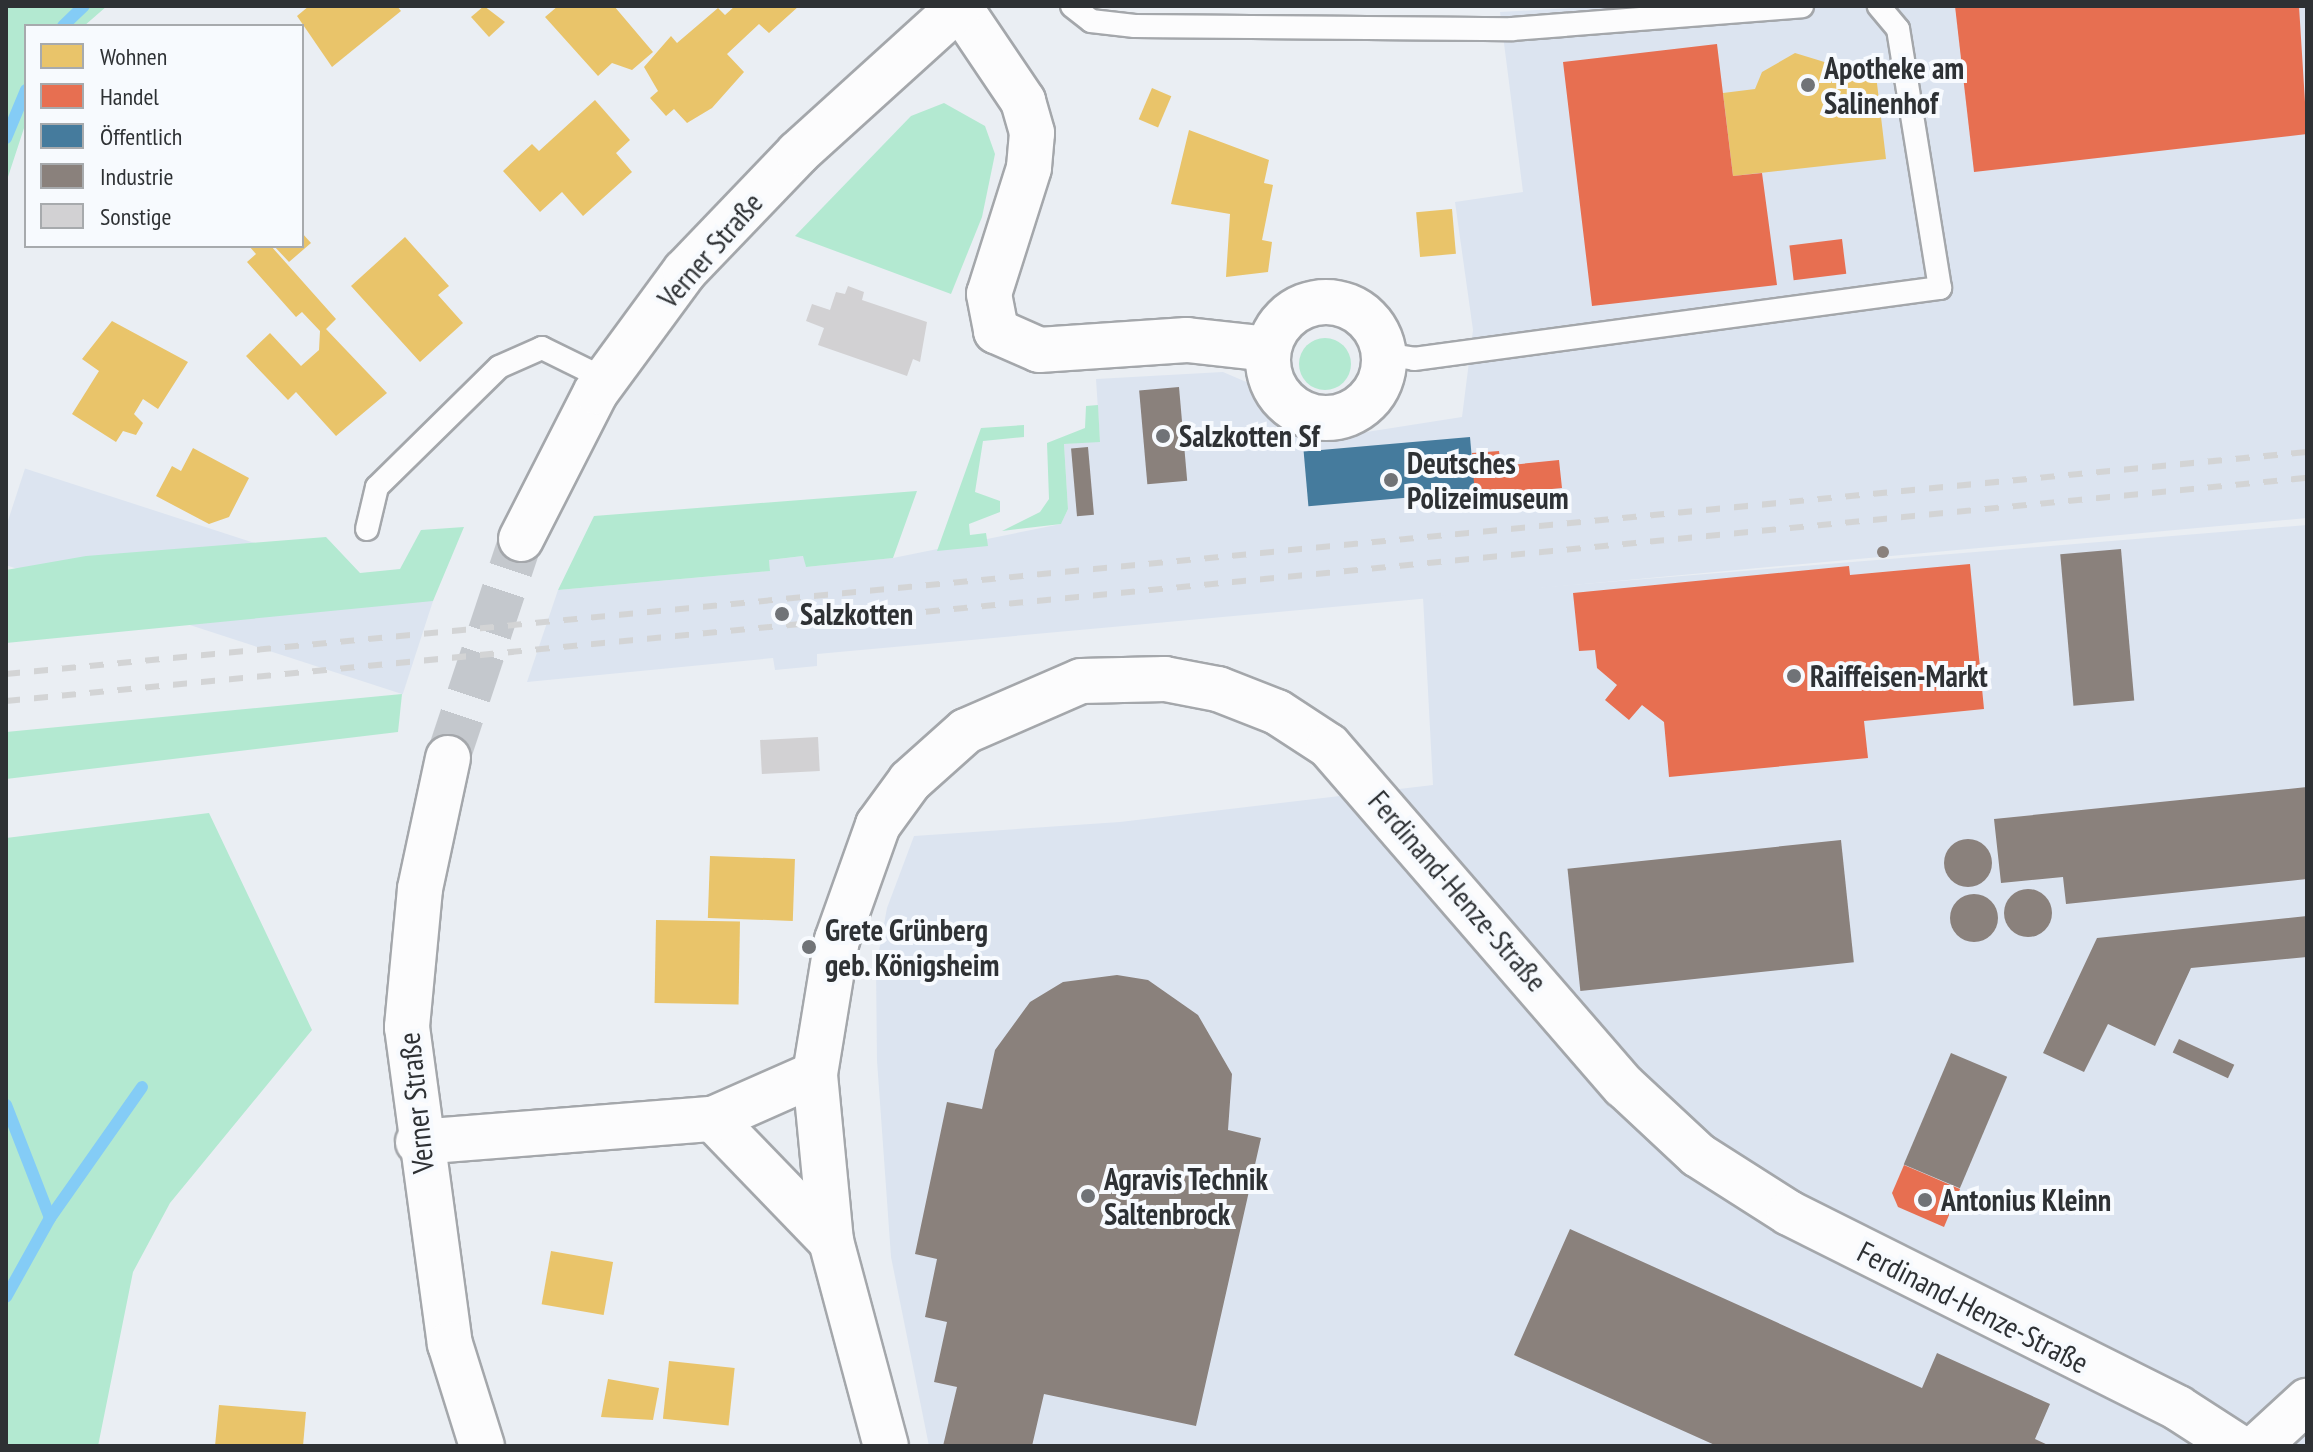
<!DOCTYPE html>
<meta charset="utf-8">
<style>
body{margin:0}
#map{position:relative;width:2313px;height:1452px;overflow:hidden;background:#eaeef3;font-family:"PT Sans Narrow",sans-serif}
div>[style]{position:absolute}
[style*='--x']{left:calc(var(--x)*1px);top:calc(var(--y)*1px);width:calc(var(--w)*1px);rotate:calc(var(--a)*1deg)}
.built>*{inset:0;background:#dce4f0;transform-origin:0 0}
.green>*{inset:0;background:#b3e9d1}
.round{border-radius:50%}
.homes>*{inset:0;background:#e9c46a;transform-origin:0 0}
.shops>*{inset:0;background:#e76f51;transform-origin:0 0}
.public>*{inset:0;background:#457b9d;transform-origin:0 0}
.industry>*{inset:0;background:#8a817c;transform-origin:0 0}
.stream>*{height:12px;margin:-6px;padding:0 6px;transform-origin:6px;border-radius:6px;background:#84ccf6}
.building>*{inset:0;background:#d2d1d3;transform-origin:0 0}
.secondary-tunnel>*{height:44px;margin-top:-22px;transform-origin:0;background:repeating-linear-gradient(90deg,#c4c8cd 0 44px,transparent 0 66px)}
.roads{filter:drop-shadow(2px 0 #a4a7ab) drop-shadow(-2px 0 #a4a7ab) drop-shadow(0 2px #a4a7ab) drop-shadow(0 -2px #a4a7ab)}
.lane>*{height:22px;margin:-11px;padding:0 11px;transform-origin:11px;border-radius:11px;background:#fcfcfd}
.street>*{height:44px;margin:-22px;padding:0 22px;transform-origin:22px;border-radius:22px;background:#fcfcfd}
.street>.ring{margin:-22px;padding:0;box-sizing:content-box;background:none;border:44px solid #fcfcfd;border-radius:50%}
.secondary>*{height:44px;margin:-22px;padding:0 22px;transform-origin:22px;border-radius:22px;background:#fcfcfd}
.rail>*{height:6px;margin-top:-3px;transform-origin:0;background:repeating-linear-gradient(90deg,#d3d4d5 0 14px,transparent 0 28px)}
.dots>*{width:22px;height:22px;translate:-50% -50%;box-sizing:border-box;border:4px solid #f7fafe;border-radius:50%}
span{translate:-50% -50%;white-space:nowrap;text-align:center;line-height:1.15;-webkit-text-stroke:8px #f7fafe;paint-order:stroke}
.poi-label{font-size:30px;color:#2e3134;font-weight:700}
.left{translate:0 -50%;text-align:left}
.street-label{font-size:30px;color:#2e3134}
.frame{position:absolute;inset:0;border:8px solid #2e3134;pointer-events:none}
.legend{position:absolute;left:24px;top:24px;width:280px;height:224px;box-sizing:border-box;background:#f7fafe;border:2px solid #a7aaad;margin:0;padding:10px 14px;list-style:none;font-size:24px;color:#2e3134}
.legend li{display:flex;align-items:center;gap:16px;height:40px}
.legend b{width:40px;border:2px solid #a7aaad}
</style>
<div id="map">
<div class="built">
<div style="clip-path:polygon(1605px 6px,2307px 6px,2307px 518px,817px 654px,817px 666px,775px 670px,773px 658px,527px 682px,558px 590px,770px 571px,769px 560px,804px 556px,806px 567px,893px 558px,1061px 524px,1068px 509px,1064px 444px,1100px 441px,1096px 379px,1223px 372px,1251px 384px,1292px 429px,1322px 439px,1462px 417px,1473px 330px,1455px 202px,1523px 192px,1500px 12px)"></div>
<div style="clip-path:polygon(2307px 525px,2307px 1446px,929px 1446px,891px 1257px,877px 1061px,876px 967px,887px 908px,914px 836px,1120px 822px,1433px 785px,1423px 597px)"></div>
<div style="left:433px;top:601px;width:98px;height:429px;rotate:108deg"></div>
</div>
<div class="green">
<div style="clip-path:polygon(6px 6px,107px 6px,84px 26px,26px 26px,26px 122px,6px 183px)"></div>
<div style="clip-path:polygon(944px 103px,985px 126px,995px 154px,982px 217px,951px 294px,795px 236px,911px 116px)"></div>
<div class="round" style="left:1299px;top:338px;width:52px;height:52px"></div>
<div style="clip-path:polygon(1098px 405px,1100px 442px,1064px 444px,1068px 509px,1061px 524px,1002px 531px,1040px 512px,1049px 499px,1047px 443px,1085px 428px,1086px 406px)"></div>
<div style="clip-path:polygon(1024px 425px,1024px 437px,983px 441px,975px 492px,1000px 501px,1000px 512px,969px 524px,970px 535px,986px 533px,988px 546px,937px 551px,981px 428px)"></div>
<div style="clip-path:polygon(917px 491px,893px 558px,806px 567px,803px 556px,769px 560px,770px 571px,558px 590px,594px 516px)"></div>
<div style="clip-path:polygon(464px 527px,433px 601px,6px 643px,6px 570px,86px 556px,326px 537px,360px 573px,400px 569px,421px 530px)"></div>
<div style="clip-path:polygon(402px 694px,398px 732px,6px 779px,6px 732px)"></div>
<div style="clip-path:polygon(209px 813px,312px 1030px,170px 1203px,133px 1272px,98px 1446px,6px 1446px,6px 838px)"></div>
</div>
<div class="homes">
<div style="clip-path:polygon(309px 6px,397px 6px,401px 11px,332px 67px,297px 16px)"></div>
<div style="clip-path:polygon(484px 6px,505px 22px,489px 37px,471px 17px)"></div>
<div style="clip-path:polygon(558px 6px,614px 6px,653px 52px,632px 70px,612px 63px,598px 76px,545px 17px)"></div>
<div style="clip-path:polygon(735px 6px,799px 6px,769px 33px,759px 24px,727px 54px,744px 72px,712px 108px,687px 123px,674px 109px,666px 116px,650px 98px,658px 91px,644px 67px,671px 36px,677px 43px,718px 8px,725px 15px)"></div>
<div style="clip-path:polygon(1795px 53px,1831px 64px,1843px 79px,1876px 75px,1886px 159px,1733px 176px,1723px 93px,1755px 89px,1762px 72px)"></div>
<div style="left:1152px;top:88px;width:21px;height:34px;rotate:23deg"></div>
<div style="clip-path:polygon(595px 100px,630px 140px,616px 153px,632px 172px,583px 216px,562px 192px,540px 212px,503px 171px,532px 144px,539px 151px)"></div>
<div style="clip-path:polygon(1189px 130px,1269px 160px,1264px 183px,1273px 185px,1262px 240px,1272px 242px,1268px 272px,1226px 277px,1230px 214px,1171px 204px)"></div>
<div style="left:1452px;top:209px;width:45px;height:36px;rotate:85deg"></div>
<div style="clip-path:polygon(302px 233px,311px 243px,289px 262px,274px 246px,302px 246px)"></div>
<div style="clip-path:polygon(405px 237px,449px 286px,438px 295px,463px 323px,420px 362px,351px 286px)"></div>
<div style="clip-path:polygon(249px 246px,271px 246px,336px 319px,326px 329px,387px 393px,336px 436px,296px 392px,288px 400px,246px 356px,270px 333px,301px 366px,319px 350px,320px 331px,302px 312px,296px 317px,247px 262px,256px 254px)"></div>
<div style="clip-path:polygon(112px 321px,188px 362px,158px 409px,143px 399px,134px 414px,143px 423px,136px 435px,123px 431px,116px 442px,72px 414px,99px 371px,82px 359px)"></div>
<div style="clip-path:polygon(193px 448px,249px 478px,229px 517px,209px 524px,156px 496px,172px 466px,181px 471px)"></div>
<div style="left:710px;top:856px;width:85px;height:62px;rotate:2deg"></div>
<div style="left:656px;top:920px;width:84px;height:83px;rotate:1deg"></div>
<div style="left:551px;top:1251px;width:63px;height:54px;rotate:10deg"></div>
<div style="left:669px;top:1361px;width:66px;height:58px;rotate:6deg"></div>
<div style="clip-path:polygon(608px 1379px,659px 1388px,653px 1420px,601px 1417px)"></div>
<div style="clip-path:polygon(219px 1405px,306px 1412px,303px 1446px,215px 1446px)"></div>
</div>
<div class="shops">
<div style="clip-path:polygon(1955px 6px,2299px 6px,2307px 134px,1974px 172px)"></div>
<div style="clip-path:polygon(1717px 44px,1733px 176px,1762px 173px,1777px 285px,1592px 306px,1563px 62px)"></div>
<div style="left:1842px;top:239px;width:35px;height:53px;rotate:83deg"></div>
<div style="clip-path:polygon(1499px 451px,1501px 466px,1559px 460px,1562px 488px,1473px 497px,1472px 453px)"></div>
<div style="clip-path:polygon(1970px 564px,1984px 709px,1864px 721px,1868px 758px,1669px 777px,1664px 722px,1642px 705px,1629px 720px,1605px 700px,1617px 685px,1597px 668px,1595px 650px,1579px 651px,1573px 593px,1849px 566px,1850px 575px)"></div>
<div style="clip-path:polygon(1904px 1165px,1960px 1189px,1944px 1227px,1898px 1207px,1892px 1193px)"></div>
</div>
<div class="public">
<div style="left:1470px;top:437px;width:55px;height:167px;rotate:85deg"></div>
</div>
<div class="industry">
<div style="left:1179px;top:387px;width:94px;height:40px;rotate:85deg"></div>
<div style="left:1088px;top:447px;width:68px;height:17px;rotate:85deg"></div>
<div class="round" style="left:1877px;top:546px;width:12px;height:12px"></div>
<div style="left:2121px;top:549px;width:152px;height:61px;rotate:85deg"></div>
<div style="clip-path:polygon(2307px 787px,2307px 879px,2066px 904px,2063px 877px,2001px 883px,1994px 819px)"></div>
<div class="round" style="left:1944px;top:839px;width:48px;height:48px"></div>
<div style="left:1841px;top:840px;width:123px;height:275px;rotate:84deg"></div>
<div class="round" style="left:2004px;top:889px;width:48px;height:48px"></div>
<div class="round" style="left:1950px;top:894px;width:48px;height:48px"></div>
<div style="clip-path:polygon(2307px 916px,2307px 957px,2191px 968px,2155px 1046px,2108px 1024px,2084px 1072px,2043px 1053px,2097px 938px)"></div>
<div style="clip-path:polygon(1117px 975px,1148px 980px,1198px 1015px,1232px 1074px,1228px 1130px,1261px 1138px,1196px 1426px,1044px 1394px,1032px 1446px,943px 1446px,957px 1387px,934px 1382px,947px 1322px,925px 1317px,937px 1259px,915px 1254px,947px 1102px,982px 1109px,995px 1050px,1030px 1002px,1063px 982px)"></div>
<div style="left:2179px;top:1039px;width:61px;height:15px;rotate:25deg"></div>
<div style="left:1951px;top:1053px;width:61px;height:121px;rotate:23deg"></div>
<div style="clip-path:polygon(1570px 1229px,1922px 1388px,1937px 1353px,2050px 1404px,2035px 1439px,2050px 1446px,1717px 1446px,1514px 1355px)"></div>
</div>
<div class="stream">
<div style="--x:63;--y:26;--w:29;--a:-44"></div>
<div style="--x:6;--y:138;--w:52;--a:-67.4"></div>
<div style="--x:6;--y:1105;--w:121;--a:68.7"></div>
<div style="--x:50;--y:1218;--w:90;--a:119.1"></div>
<div style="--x:50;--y:1218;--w:160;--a:-54.9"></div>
</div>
<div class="building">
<div style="clip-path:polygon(848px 286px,864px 292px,862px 300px,927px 322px,920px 362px,913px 359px,907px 376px,818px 345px,824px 328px,806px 321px,812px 304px,830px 310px,836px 292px,845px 294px)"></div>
<div style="left:818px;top:737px;width:34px;height:58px;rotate:87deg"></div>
</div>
<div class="secondary-tunnel">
<div style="--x:448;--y:758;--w:231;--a:-71.6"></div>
</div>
<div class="roads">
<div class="lane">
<div style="--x:1072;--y:6;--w:24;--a:38"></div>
<div style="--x:1091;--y:21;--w:44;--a:6.5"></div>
<div style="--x:1135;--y:26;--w:377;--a:0.5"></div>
<div style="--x:1512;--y:29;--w:291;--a:-4.5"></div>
<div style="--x:1384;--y:354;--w:30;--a:9"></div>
<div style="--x:1414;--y:359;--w:531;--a:-7.69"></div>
<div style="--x:1940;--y:288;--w:262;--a:-99.2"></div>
<div style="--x:1898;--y:29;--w:30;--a:-130"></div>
<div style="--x:367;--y:529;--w:43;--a:-76.6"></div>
<div style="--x:377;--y:487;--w:171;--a:-44.5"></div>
<div style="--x:499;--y:367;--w:47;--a:-23.8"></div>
<div style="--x:542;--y:348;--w:70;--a:26.2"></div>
</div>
<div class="street">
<div style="--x:959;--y:6;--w:115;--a:56"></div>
<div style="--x:1023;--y:101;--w:33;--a:74"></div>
<div style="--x:1032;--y:133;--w:35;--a:95"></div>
<div style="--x:1029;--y:168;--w:132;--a:107.6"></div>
<div style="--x:989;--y:294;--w:38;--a:79"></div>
<div style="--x:996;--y:331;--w:47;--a:23.8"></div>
<div style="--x:1039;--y:350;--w:148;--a:-3.9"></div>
<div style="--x:1187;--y:340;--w:81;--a:6.3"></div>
<div class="ring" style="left:1268px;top:302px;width:72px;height:72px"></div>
<div style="--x:713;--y:1119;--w:170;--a:46"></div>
<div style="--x:831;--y:1241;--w:212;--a:75"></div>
<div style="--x:418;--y:1142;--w:296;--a:-4.5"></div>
<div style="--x:713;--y:1119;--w:111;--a:-23.8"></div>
<div style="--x:831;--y:1241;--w:168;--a:-95.5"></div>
<div style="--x:815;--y:1074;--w:136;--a:-80.7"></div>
<div style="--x:837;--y:940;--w:122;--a:-70.4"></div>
<div style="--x:878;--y:825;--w:54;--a:-54"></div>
<div style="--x:910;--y:781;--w:75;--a:-41.8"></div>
<div style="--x:966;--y:731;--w:125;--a:-23.5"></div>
<div style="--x:1081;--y:681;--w:84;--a:-1.4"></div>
<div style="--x:1165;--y:679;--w:54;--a:10.7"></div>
<div style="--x:1218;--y:689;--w:63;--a:21.3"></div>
<div style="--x:1277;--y:712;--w:62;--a:33.2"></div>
<div style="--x:1329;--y:746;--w:450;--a:49.1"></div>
<div style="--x:1624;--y:1086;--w:101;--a:43"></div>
<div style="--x:1698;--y:1155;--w:108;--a:32.5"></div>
<div style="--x:1789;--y:1213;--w:435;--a:26.6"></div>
<div style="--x:2178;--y:1408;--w:70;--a:32.8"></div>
<div style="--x:2258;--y:1446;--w:67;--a:-42.6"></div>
</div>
<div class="secondary">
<div style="--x:521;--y:539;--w:165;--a:-63"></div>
<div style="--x:596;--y:392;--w:150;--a:-53.7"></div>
<div style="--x:685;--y:271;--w:163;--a:-46.2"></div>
<div style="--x:798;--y:153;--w:219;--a:-42.2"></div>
<div style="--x:448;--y:758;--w:134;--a:102.1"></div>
<div style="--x:420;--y:889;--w:139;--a:95.4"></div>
<div style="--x:407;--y:1027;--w:320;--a:82.3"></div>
<div style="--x:450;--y:1344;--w:107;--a:72.6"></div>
</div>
</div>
<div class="rail">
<div style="--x:6;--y:674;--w:2312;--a:-5.51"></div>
<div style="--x:6;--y:701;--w:2312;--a:-5.54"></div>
</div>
<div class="dots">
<div style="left:1808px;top:85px;background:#707377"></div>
<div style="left:1163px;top:436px;background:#707377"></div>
<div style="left:1391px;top:480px;background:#707377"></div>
<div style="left:782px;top:614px;background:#707377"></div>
<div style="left:1794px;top:676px;background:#707377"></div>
<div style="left:809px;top:947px;background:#707377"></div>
<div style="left:1088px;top:1196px;background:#707377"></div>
<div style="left:1925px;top:1200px;background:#707377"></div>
</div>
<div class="poi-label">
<span class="left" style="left:1824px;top:85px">Apotheke am<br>Salinenhof</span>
<span class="left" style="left:1179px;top:436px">Salzkotten Sf</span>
<span class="left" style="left:1407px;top:480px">Deutsches<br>Polizeimuseum</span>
<span class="left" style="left:800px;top:614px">Salzkotten</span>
<span class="left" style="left:1810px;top:676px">Raiffeisen-Markt</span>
<span class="left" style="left:825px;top:947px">Grete Grünberg<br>geb. Königsheim</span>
<span class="left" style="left:1104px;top:1196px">Agravis Technik<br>Saltenbrock</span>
<span class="left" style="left:1941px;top:1200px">Antonius Kleinn</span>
</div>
<div class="street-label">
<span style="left:710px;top:250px;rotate:-49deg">Verner Straße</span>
<span style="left:1458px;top:891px;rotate:49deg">Ferdinand-Henze-Straße</span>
<span style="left:416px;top:1103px;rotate:-96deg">Verner Straße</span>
<span style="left:1973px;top:1307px;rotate:27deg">Ferdinand-Henze-Straße</span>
</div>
<div class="frame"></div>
<ul class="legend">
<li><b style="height:22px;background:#e9c46a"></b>Wohnen</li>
<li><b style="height:22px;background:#e76f51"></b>Handel</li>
<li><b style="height:22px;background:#457b9d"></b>Öffentlich</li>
<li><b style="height:22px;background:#8a817c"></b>Industrie</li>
<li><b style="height:22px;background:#d2d1d3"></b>Sonstige</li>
</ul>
</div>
